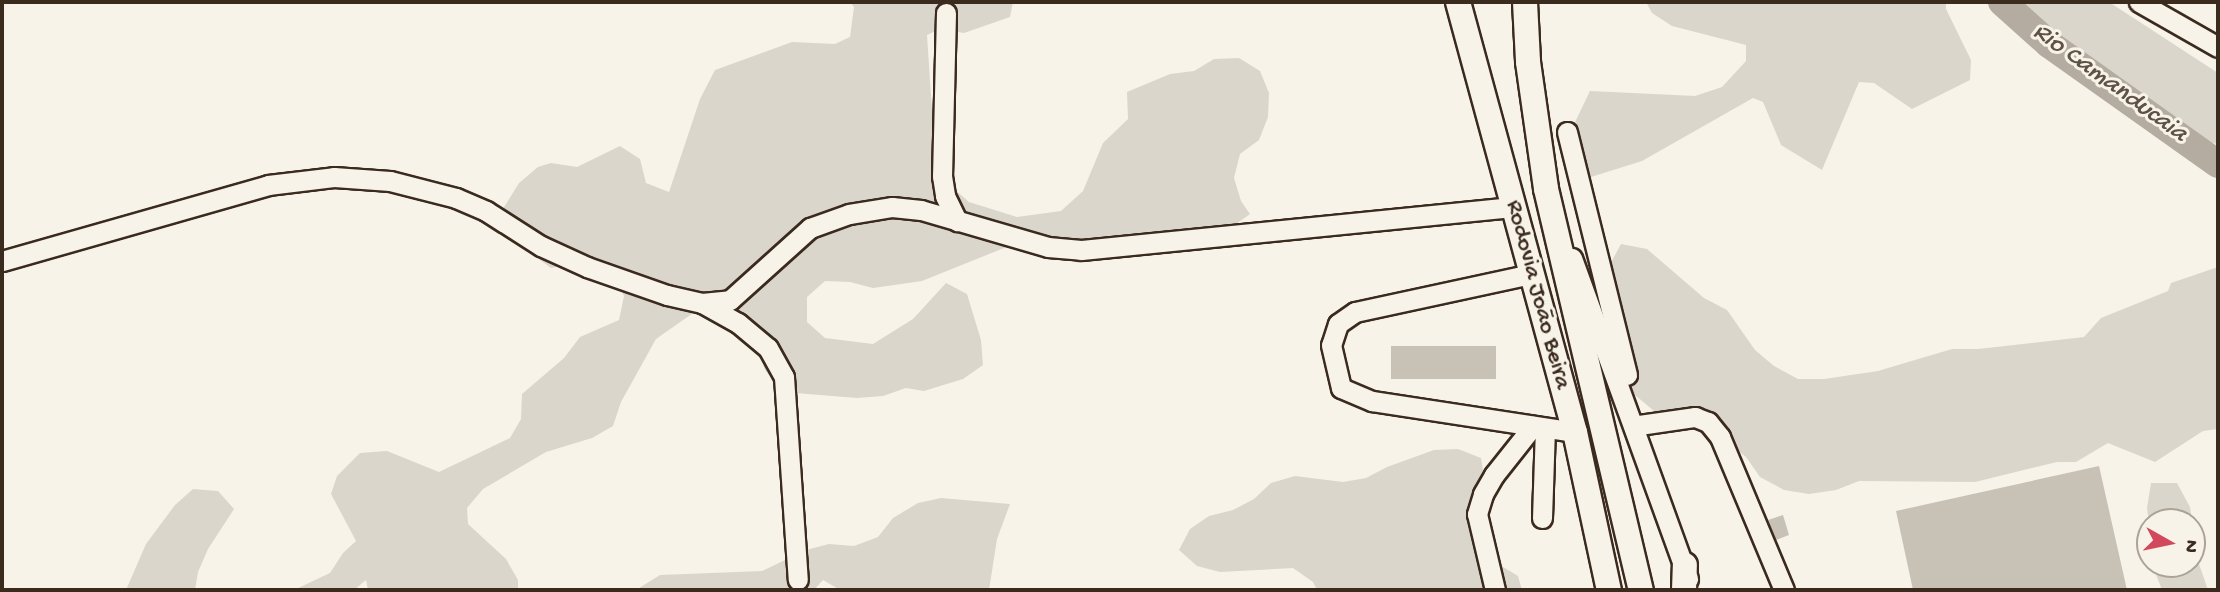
<!DOCTYPE html>
<meta charset="utf-8">
<style>
body{margin:0}
#map{position:relative;width:2220px;height:592px;overflow:hidden;background:#f7f3e8;font-family:"Gochi Hand",sans-serif}
div>[style]{position:absolute}
[style*='--x']{left:calc(var(--x)*1px);top:calc(var(--y)*1px);width:calc(var(--w)*1px);rotate:calc(var(--a)*1deg)}
.green>*{inset:0;background:#dbd6cb}
.river>*{height:28px;margin:-14px;padding:0 14px;transform-origin:14px;border-radius:14px;background:#b4aca0}
.building>*{inset:0;background:#c8c1b6;transform-origin:0 0}
.roads{filter:drop-shadow(2px 0 #3b2a1e) drop-shadow(-2px 0 #3b2a1e) drop-shadow(0 2px #3b2a1e) drop-shadow(0 -2px #3b2a1e)}
.minor>*{height:19px;margin:-9.5px;padding:0 9.5px;transform-origin:9.5px;border-radius:9.5px;background:#f7f3e8}
.major>*{height:24px;margin:-12px;padding:0 12px;transform-origin:12px;border-radius:12px;background:#f7f3e8}
span{translate:-50% -50%;white-space:nowrap;text-align:center;line-height:1.15;-webkit-text-stroke:6px #f7f3e8;paint-order:stroke}
.street-label{font-size:24px;color:#3b2a1e}
.water-label{font-size:26px;color:#5f5145;font-style:italic}
.frame{position:absolute;inset:0;border:4px solid #3b2a1e;pointer-events:none}
.north{position:absolute;left:2136px;top:508px;width:70px;height:70px;box-sizing:border-box;background:#f7f3e8;border:2px solid #aca397;border-radius:50%;rotate:99deg;font-size:19px;font-weight:700;line-height:28px;text-align:center;color:#3b2a1e}
.north::after{content:'';display:block;margin:auto;width:24px;height:32px;background:#d1495b;clip-path:polygon(50% 0,100% 100%,50% 72%,0 100%)}
</style>
<div id="map">
<div class="green">
<div style="clip-path:polygon(850px 2px,1013px 2px,1010px 17px,964px 33px,940px 29px,927px 35px,935px 157px,946px 182px,969px 202px,1017px 217px,1061px 211px,1083px 191px,1103px 143px,1128px 119px,1127px 92px,1170px 74px,1194px 71px,1214px 59px,1239px 58px,1260px 71px,1269px 93px,1268px 117px,1259px 140px,1240px 154px,1234px 178px,1241px 201px,1250px 214px,1201px 249px,1014px 244px,922px 281px,873px 288px,850px 282px,825px 281px,807px 297px,807px 322px,825px 338px,873px 344px,913px 319px,946px 283px,967px 294px,981px 340px,983px 365px,963px 379px,924px 391px,906px 388px,883px 396px,857px 398px,783px 392px,765px 370px,756px 346px,740px 328px,696px 311px,656px 339px,621px 402px,613px 426px,592px 438px,546px 452px,483px 489px,467px 508px,468px 524px,506px 559px,518px 580px,518px 590px,368px 590px,366px 580px,354px 590px,294px 590px,330px 573px,343px 553px,356px 541px,331px 494px,337px 476px,360px 453px,387px 451px,439px 472px,510px 438px,521px 419px,522px 394px,564px 358px,580px 337px,619px 320px,624px 296px,613px 273px,566px 265px,551px 268px,493px 225px,519px 183px,538px 167px,551px 163px,577px 167px,620px 146px,640px 159px,646px 183px,669px 192px,700px 99px,715px 70px,792px 42px,835px 44px,850px 37px,854px 7px)"></div>
<div style="clip-path:polygon(1646px 2px,1946px 2px,1946px 9px,1971px 60px,1970px 80px,1912px 109px,1874px 83px,1859px 82px,1822px 170px,1781px 145px,1763px 102px,1753px 98px,1642px 161px,1575px 182px,1566px 141px,1590px 91px,1695px 96px,1722px 87px,1746px 61px,1746px 45px,1672px 26px,1652px 13px)"></div>
<div style="clip-path:polygon(1987px 2px,2109px 2px,2218px 73px,2218px 144px,2201px 141px,2133px 108px)"></div>
<div style="clip-path:polygon(1621px 244px,1647px 249px,1704px 298px,1727px 310px,1755px 350px,1774px 366px,1798px 379px,1824px 379px,1878px 371px,1952px 349px,1978px 349px,2084px 337px,2101px 318px,2168px 291px,2171px 283px,2218px 267px,2218px 429px,2203px 431px,2155px 462px,2108px 443px,2076px 462px,2057px 462px,1975px 482px,1859px 481px,1836px 490px,1809px 494px,1784px 490px,1760px 477px,1746px 457px,1696px 417px,1654px 411px,1635px 395px,1621px 375px,1608px 268px)"></div>
<div style="clip-path:polygon(1458px 449px,1481px 458px,1485px 482px,1472px 502px,1468px 526px,1475px 550px,1518px 576px,1522px 590px,1317px 590px,1313px 582px,1293px 568px,1220px 572px,1197px 566px,1179px 550px,1190px 529px,1209px 516px,1233px 510px,1254px 499px,1271px 483px,1295px 476px,1343px 482px,1366px 478px,1387px 467px,1434px 450px)"></div>
<div style="clip-path:polygon(2151px 483px,2177px 483px,2190px 507px,2198px 561px,2208px 590px,2162px 590px,2152px 564px,2192px 564px,2192px 522px,2150px 522px,2150px 530px,2147px 508px)"></div>
<div style="clip-path:polygon(193px 489px,218px 491px,234px 509px,208px 549px,198px 572px,195px 590px,126px 590px,146px 544px,175px 505px)"></div>
<div style="clip-path:polygon(941px 498px,1010px 504px,997px 539px,989px 590px,840px 590px,823px 580px,814px 590px,641px 590px,639px 588px,660px 575px,762px 571px,806px 550px,829px 544px,854px 546px,878px 537px,893px 518px,918px 503px)"></div>
</div>
<div class="river">
<div style="--x:2002;--y:2;--w:63;--a:41.8"></div>
<div style="--x:2049;--y:44;--w:207;--a:35.4"></div>
</div>
<div class="building">
<div style="left:1496px;top:346px;width:33px;height:105px;rotate:90deg"></div>
<div style="clip-path:polygon(2099px 466px,2127px 590px,1913px 590px,1896px 511px)"></div>
<div style="clip-path:polygon(1783px 515px,1789px 535px,1776px 540px,1768px 520px)"></div>
</div>
<div class="roads">
<div class="minor">
<div style="--x:2139;--y:2;--w:91;--a:29.7"></div>
<div style="--x:946;--y:13;--w:163;--a:91.4"></div>
<div style="--x:942;--y:176;--w:20;--a:81"></div>
<div style="--x:945;--y:196;--w:28;--a:64"></div>
<div style="--x:1567;--y:132;--w:250;--a:76.1"></div>
<div style="--x:1572;--y:258;--w:341;--a:70.1"></div>
<div style="--x:2;--y:261;--w:277;--a:-15.9"></div>
<div style="--x:268;--y:185;--w:66;--a:-6.9"></div>
<div style="--x:334;--y:177;--w:56;--a:4.1"></div>
<div style="--x:390;--y:181;--w:68;--a:14.4"></div>
<div style="--x:456;--y:198;--w:33;--a:23"></div>
<div style="--x:486;--y:211;--w:65;--a:32.5"></div>
<div style="--x:541;--y:246;--w:51;--a:24.5"></div>
<div style="--x:587;--y:267;--w:85;--a:19.3"></div>
<div style="--x:667;--y:295;--w:36;--a:13"></div>
<div style="--x:702;--y:303;--w:28;--a:-6"></div>
<div style="--x:730;--y:300;--w:108;--a:-42"></div>
<div style="--x:810;--y:228;--w:41;--a:-19.7"></div>
<div style="--x:849;--y:214;--w:44;--a:-9.2"></div>
<div style="--x:892;--y:207;--w:29;--a:6"></div>
<div style="--x:921;--y:210;--w:132;--a:16.2"></div>
<div style="--x:1048;--y:247;--w:33;--a:5"></div>
<div style="--x:1081;--y:250;--w:434;--a:-5.7"></div>
<div style="--x:1531;--y:274;--w:180;--a:167.8"></div>
<div style="--x:1355;--y:312;--w:21;--a:145"></div>
<div style="--x:1338;--y:324;--w:22;--a:108"></div>
<div style="--x:1331;--y:345;--w:44;--a:76.9"></div>
<div style="--x:1341;--y:388;--w:34;--a:23"></div>
<div style="--x:1372;--y:401;--w:205;--a:8.7"></div>
<div style="--x:702;--y:303;--w:41;--a:29.1"></div>
<div style="--x:738;--y:323;--w:39;--a:40"></div>
<div style="--x:768;--y:348;--w:33;--a:61"></div>
<div style="--x:784;--y:377;--w:203;--a:86.1"></div>
<div style="--x:1639;--y:425;--w:57;--a:-8.1"></div>
<div style="--x:1695;--y:417;--w:14;--a:21"></div>
<div style="--x:1708;--y:422;--w:19;--a:51"></div>
<div style="--x:1720;--y:437;--w:166;--a:67.3"></div>
<div style="--x:1542;--y:518;--w:90;--a:-88.1"></div>
<div style="--x:1495;--y:590;--w:78;--a:-103.3"></div>
<div style="--x:1477;--y:514;--w:21;--a:-73"></div>
<div style="--x:1483;--y:494;--w:22;--a:-60"></div>
<div style="--x:1494;--y:475;--w:63;--a:-51.5"></div>
</div>
<div class="major">
<div style="--x:1458;--y:2;--w:446;--a:74.8"></div>
<div style="--x:1575;--y:432;--w:162;--a:77.9"></div>
<div style="--x:1525;--y:2;--w:60;--a:87.1"></div>
<div style="--x:1528;--y:62;--w:128;--a:81.9"></div>
<div style="--x:1546;--y:189;--w:412;--a:76.7"></div>
<div style="--x:1684;--y:590;--w:25;--a:-88"></div>
</div>
</div>
<div class="street-label">
<span style="left:1537px;top:295px;rotate:75deg">Rodovia João Beira</span>
</div>
<div class="water-label">
<span style="left:2109px;top:84px;rotate:36deg">Rio Camanducaia</span>
</div>
<div class="frame"></div>
<div class="north">N</div>
</div>
